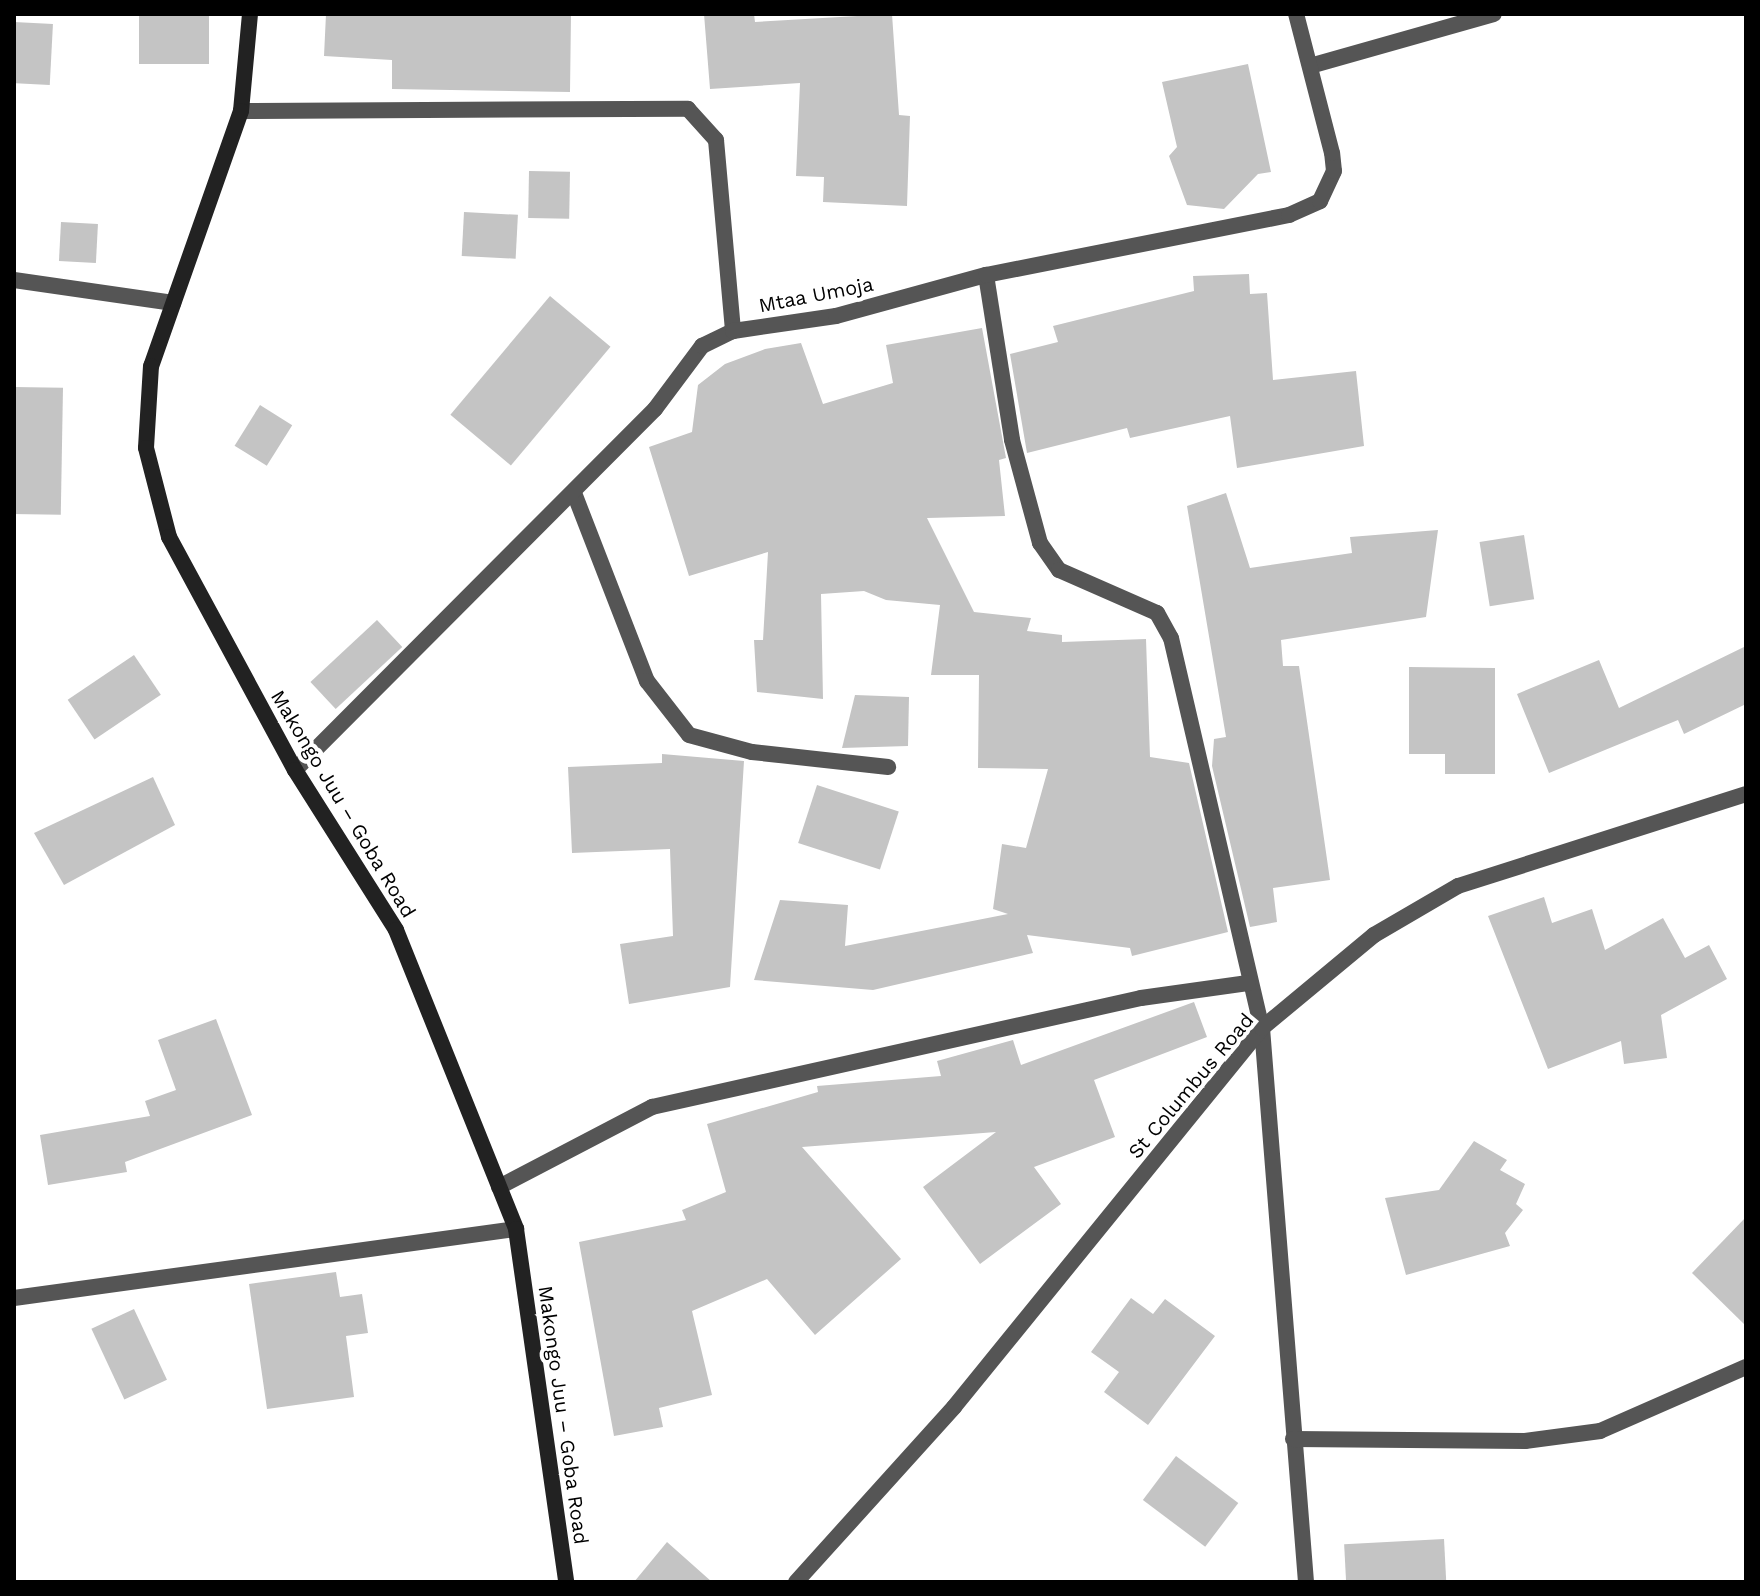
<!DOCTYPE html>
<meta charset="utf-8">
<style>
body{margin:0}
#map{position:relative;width:1760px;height:1596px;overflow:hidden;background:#fff;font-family:"Work Sans",sans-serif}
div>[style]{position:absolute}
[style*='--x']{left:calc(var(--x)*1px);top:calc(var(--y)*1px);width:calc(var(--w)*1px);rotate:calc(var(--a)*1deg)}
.building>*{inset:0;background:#c4c4c4;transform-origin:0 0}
.lane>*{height:16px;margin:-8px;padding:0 8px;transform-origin:8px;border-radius:8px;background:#555}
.street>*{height:16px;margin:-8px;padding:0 8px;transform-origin:8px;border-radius:8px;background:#555}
.secondary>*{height:16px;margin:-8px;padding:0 8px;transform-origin:8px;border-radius:8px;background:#222}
span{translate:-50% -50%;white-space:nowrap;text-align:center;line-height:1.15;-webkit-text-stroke:8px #fff;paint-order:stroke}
.street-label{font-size:20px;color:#000}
.frame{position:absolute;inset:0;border:16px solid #000;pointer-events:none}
</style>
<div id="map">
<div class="building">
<div style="left:139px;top:14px;width:70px;height:50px"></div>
<div style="clip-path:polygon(326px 14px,571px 14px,570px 92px,392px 89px,392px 60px,324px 56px)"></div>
<div style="clip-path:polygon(704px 14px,754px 14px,755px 22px,892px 14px,899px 115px,910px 116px,907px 206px,823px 202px,824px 177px,796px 176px,800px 83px,710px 89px)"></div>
<div style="left:14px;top:22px;width:39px;height:61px;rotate:3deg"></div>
<div style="clip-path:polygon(1248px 64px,1271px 172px,1258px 174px,1224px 209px,1187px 205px,1169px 156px,1177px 147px,1162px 82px)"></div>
<div style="left:529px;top:171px;width:41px;height:47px;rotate:1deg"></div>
<div style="left:464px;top:212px;width:54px;height:44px;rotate:3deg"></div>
<div style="left:61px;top:222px;width:37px;height:39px;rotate:3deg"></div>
<div style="clip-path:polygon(1249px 274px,1250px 294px,1267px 293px,1273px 380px,1356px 371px,1364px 446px,1237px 468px,1230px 416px,1130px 438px,1127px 428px,1027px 453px,1010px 354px,1058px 342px,1053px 326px,1194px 291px,1193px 276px)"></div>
<div style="left:550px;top:296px;width:79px;height:155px;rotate:40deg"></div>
<div style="clip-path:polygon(982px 328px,1006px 458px,999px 460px,1005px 516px,927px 518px,974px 612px,1031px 618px,1027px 631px,1062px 635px,1062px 642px,1146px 639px,1150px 757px,1189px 763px,1228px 932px,1132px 956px,1130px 948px,1027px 935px,1033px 953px,873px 990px,754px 980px,780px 900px,848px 905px,845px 946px,1008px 914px,993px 909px,1002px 844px,1026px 848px,1048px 769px,978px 768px,979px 675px,931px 675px,940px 605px,886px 600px,864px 591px,821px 594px,823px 699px,757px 692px,754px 640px,763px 640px,768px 552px,689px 576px,649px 447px,692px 432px,698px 385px,725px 364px,765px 349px,801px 343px,823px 404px,893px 383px,886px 345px)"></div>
<div style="left:14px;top:387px;width:49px;height:127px;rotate:1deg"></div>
<div style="left:260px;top:405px;width:38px;height:48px;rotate:32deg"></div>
<div style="clip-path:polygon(1226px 493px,1250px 568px,1352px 553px,1350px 537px,1438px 530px,1426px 617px,1281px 640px,1283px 666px,1299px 666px,1330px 880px,1273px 888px,1277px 922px,1250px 927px,1212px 766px,1214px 739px,1226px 737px,1187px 506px)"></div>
<div style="left:1524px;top:535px;width:65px;height:45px;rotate:81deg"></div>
<div style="left:377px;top:620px;width:37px;height:91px;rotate:47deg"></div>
<div style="clip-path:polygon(1746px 646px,1746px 704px,1684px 734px,1678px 720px,1549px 773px,1517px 694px,1599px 660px,1619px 708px)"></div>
<div style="left:134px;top:655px;width:48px;height:80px;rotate:56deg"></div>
<div style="clip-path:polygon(1409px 667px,1495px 668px,1495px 774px,1445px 774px,1445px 754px,1409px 754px)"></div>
<div style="clip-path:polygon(855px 695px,909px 697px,908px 746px,842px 748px)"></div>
<div style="clip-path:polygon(662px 754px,744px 761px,730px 987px,629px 1004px,620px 944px,673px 936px,670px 849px,572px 853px,568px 767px,662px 763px)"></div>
<div style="clip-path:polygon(153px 777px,175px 825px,64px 885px,34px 833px)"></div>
<div style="left:817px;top:785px;width:86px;height:61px;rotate:18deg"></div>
<div style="clip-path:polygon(1544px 897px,1552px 923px,1592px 909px,1605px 950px,1663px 918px,1685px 958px,1709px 945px,1727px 979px,1661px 1015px,1667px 1058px,1624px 1064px,1621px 1041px,1548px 1069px,1488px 916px)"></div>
<div style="clip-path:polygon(1194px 1002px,1207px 1037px,1094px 1080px,1115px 1137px,1034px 1167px,1061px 1204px,980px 1264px,923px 1187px,996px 1132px,802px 1147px,901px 1259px,815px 1335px,767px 1279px,692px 1311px,712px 1395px,659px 1408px,663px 1427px,614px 1436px,579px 1242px,686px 1220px,682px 1210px,726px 1192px,707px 1124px,818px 1092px,817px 1086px,941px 1076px,937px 1061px,1013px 1040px,1021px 1065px)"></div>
<div style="clip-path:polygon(216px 1019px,252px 1115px,125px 1162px,127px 1172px,48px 1185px,40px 1135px,150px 1116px,145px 1101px,176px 1090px,158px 1040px)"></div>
<div style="clip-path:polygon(1474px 1141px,1507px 1160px,1500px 1170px,1525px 1184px,1516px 1204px,1523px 1210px,1505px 1233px,1510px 1246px,1406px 1275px,1385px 1198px,1439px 1190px)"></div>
<div style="clip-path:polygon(1746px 1217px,1746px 1326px,1692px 1273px)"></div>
<div style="clip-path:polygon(336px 1272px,340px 1297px,362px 1294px,368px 1333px,346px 1336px,354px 1397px,267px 1409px,249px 1284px)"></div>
<div style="clip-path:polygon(1131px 1298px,1153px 1314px,1165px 1299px,1215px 1336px,1148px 1425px,1104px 1392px,1119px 1372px,1091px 1352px)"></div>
<div style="left:134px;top:1309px;width:78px;height:47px;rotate:65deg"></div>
<div style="left:1176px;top:1456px;width:78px;height:55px;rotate:37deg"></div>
<div style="left:1444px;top:1539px;width:43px;height:100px;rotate:87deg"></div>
<div style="clip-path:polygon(667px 1542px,712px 1582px,634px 1582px)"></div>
</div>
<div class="lane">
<div style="--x:14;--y:280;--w:161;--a:8.2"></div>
</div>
<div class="street">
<div style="--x:1310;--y:66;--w:191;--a:-15.8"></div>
<div style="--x:241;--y:111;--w:447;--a:-0.3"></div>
<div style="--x:688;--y:109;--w:42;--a:47.9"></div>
<div style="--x:716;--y:140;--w:192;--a:84.9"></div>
<div style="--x:986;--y:275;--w:167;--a:81"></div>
<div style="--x:1012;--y:440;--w:107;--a:74.8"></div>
<div style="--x:1040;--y:543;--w:33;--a:55"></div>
<div style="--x:1059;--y:570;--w:107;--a:23.7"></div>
<div style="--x:1157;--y:613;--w:29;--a:61"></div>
<div style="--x:1171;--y:638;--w:400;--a:76.9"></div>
<div style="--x:1262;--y:1028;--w:556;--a:85.46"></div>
<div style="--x:574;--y:493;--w:202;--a:68.8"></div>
<div style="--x:647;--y:681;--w:68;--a:52.1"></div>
<div style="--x:689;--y:735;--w:65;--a:15.1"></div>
<div style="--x:752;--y:752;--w:137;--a:6.3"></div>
<div style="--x:295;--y:770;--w:510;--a:-45.08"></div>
<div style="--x:655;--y:409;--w:79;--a:-53.3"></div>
<div style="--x:702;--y:346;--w:34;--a:-26"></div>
<div style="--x:733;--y:331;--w:104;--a:-8.3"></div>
<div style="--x:836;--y:316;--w:156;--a:-15.3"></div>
<div style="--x:986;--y:275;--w:309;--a:-11.2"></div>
<div style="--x:1289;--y:215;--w:34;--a:-24"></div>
<div style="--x:1320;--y:201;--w:33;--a:-65"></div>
<div style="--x:1334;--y:171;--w:18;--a:-96"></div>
<div style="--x:1332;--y:153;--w:144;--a:-104.5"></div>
<div style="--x:499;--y:1187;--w:173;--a:-27.6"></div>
<div style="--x:652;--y:1107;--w:501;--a:-12.57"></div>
<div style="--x:1141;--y:998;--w:108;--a:-8"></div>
<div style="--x:14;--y:1298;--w:507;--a:-7.83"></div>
<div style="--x:1293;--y:1439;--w:232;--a:0.5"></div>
<div style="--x:1525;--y:1441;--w:76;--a:-7.6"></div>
<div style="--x:1600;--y:1431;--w:159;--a:-23.7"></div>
<div style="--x:796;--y:1582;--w:236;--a:-47.9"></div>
<div style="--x:954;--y:1407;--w:488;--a:-50.9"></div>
<div style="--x:1262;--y:1028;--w:146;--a:-39.7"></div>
<div style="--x:1374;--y:935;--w:97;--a:-30.3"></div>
<div style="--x:1458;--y:886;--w:302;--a:-17.7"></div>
</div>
<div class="secondary">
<div style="--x:250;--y:14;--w:97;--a:95.3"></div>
<div style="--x:241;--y:111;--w:270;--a:109.4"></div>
<div style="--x:151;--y:366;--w:82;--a:93.5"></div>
<div style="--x:146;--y:448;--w:92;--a:75.5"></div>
<div style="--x:169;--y:537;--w:265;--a:61.6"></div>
<div style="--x:295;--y:770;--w:189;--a:57.7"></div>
<div style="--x:396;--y:930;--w:322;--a:68.1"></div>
<div style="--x:516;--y:1229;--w:357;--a:81.9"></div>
</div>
<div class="street-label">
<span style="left:816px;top:295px;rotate:-11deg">Mtaa Umoja</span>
<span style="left:343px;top:804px;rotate:59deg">Makongo Juu – Goba Road</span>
<span style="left:1191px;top:1086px;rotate:-50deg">St Columbus Road</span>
<span style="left:563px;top:1415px;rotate:82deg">Makongo Juu – Goba Road</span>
</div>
<div class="frame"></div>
</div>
